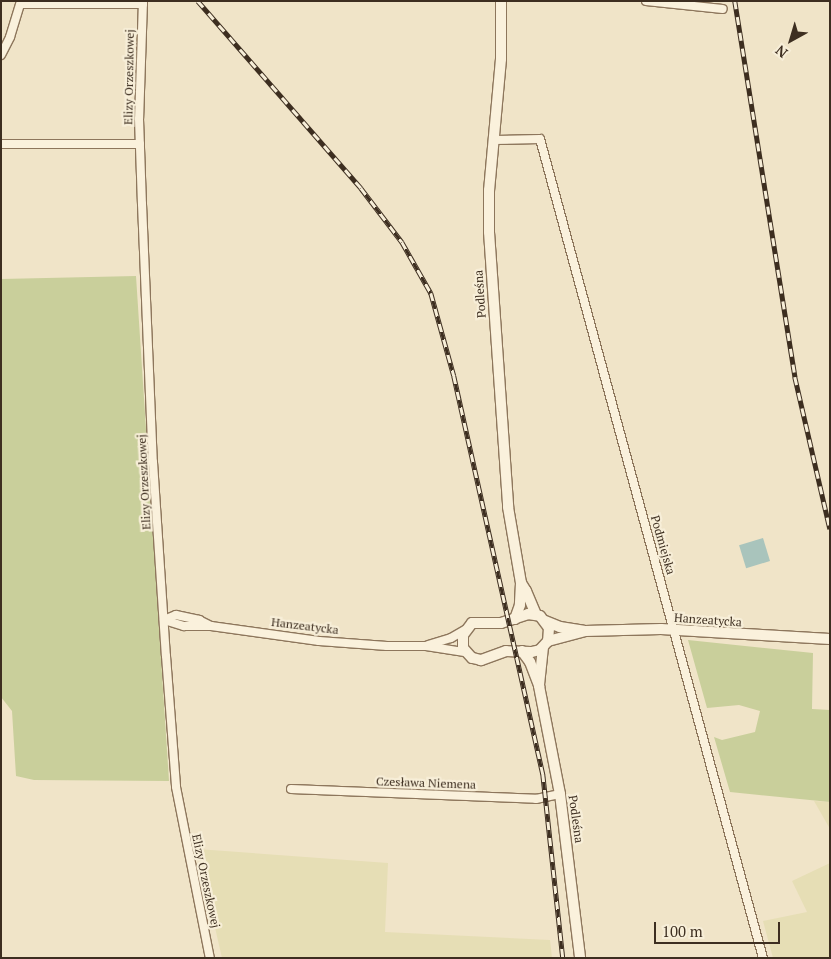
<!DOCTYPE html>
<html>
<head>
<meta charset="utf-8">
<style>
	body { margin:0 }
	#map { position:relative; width:831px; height:959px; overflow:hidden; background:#f0e4c8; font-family:"PT Serif",serif }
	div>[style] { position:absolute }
	.farmland>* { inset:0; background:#e6deb5 }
	.green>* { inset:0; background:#c9cf9b }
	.water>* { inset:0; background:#a9c4bc; transform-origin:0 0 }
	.roads { filter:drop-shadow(1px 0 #8d765c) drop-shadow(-1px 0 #8d765c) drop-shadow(0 1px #8d765c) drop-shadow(0 -1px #8d765c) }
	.minor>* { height:8px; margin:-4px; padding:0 4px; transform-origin:4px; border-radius:4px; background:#faf1dc }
	.tertiary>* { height:10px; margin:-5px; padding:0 5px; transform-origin:5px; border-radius:5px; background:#faf1dc }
	.rail>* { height:4.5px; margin-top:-2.25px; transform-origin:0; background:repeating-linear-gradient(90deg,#f7eed8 0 8px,#3d2e20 0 16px); box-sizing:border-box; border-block:1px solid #3d2e20 }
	span { translate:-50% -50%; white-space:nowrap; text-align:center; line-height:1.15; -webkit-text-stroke:4.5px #f7eed8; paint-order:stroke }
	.street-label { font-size:12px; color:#3d2e20 }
	.frame { position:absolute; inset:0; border:2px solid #3d2e20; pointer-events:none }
	.north { position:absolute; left:766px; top:15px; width:50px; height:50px; -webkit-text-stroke:4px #f7eed8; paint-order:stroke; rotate:219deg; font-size:14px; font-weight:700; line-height:20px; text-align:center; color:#3d2e20 }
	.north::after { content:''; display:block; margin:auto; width:18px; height:22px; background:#3d2e20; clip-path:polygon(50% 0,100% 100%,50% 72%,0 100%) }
	.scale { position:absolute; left:654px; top:922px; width:126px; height:22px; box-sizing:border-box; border:2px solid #3d2e20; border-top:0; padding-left:6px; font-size:15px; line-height:18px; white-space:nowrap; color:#3d2e20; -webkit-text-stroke:4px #f7eed8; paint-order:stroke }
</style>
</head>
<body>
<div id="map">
	<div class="farmland">
		<i style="clip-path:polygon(814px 801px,830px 802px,830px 829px)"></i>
		<i style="clip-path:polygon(197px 849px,388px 863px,385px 932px,550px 940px,552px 958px,222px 958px)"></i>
		<i style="clip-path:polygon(830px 863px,830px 958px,773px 958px,763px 921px,807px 912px,792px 881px)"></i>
	</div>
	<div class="green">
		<i style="clip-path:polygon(136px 276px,169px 781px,34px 780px,16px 776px,12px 711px,1px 697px,1px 279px)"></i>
		<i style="clip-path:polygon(688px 640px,813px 653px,812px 709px,830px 710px,830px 802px,730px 792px,714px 737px,722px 740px,755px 732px,760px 711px,739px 705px,707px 708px)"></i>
	</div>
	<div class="water">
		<i style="left:763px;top:538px;width:24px;height:25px;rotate:73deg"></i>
	</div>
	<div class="roads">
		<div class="minor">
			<i style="left:143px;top:1px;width:118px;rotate:91.9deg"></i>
			<i style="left:139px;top:119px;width:85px;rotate:88deg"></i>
			<i style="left:142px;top:204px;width:258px;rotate:87.6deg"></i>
			<i style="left:153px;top:462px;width:194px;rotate:86.2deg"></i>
			<i style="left:166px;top:656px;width:131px;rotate:85.6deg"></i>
			<i style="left:176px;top:787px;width:174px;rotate:78.8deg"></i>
			<i style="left:646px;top:1px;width:77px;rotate:5.9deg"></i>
			<i style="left:21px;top:4px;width:122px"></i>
			<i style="left:1px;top:55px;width:20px;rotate:-63deg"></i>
			<i style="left:10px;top:37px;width:38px;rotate:-73deg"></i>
			<i style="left:494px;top:140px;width:46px;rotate:-1.2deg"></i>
			<i style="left:540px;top:139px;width:849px;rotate:74.77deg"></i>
			<i style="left:1px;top:144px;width:139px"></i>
			<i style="left:164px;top:620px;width:21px;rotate:17deg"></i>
			<i style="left:184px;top:626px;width:27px"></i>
			<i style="left:211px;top:626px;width:109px;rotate:7.9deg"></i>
			<i style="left:319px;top:641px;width:68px;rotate:4.2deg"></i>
			<i style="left:387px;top:646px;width:39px"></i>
			<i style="left:426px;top:646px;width:39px;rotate:9deg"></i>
			<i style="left:164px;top:620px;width:13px;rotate:-23deg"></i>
			<i style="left:176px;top:615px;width:24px;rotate:12deg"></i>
			<i style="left:199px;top:620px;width:13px;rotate:27deg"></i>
			<i style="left:428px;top:645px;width:24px;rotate:-17deg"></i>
			<i style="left:451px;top:638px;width:16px;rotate:-30deg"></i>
			<i style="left:291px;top:789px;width:245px;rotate:2.3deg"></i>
			<i style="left:536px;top:799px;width:25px;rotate:-12deg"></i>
		</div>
		<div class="tertiary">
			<i style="left:501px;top:1px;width:58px;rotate:90deg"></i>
			<i style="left:501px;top:59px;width:132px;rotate:95.2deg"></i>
			<i style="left:489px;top:190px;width:42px;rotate:90deg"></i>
			<i style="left:489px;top:232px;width:276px;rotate:86deg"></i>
			<i style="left:508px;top:507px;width:77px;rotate:80.3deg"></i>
			<i style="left:521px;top:583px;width:22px;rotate:93deg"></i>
			<i style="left:520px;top:605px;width:15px;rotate:110deg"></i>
			<i style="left:521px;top:583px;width:9px;rotate:58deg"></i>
			<i style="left:526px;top:591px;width:26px;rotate:67deg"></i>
			<i style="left:528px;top:614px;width:12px;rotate:9deg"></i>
			<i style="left:540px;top:616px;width:15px;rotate:53deg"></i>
			<i style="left:549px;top:628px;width:13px;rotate:94deg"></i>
			<i style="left:548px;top:641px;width:12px;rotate:132deg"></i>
			<i style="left:540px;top:650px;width:9px;rotate:167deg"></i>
			<i style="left:531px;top:652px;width:25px;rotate:-178deg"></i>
			<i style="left:506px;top:651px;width:27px;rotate:160deg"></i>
			<i style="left:481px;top:660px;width:9px;rotate:-167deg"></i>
			<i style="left:472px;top:658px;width:13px;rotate:-132deg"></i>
			<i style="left:463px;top:648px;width:13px;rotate:-90deg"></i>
			<i style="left:463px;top:635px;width:15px;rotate:-53deg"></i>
			<i style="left:472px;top:623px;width:29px"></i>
			<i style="left:501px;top:623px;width:28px;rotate:-18deg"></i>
			<i style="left:545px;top:621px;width:16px;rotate:22deg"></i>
			<i style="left:560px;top:627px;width:24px;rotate:9deg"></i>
			<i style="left:548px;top:641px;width:38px;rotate:-15deg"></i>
			<i style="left:585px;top:631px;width:76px;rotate:-1.5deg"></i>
			<i style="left:661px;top:629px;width:169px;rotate:3.4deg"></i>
			<i style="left:522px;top:651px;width:14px;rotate:54deg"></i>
			<i style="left:530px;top:662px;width:26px;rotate:69deg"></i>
			<i style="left:539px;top:686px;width:110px;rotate:79deg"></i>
			<i style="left:560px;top:794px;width:165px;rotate:83deg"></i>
			<i style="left:539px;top:685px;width:38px;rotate:-84deg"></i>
		</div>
	</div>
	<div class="rail">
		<i style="left:198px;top:1px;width:248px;rotate:48.9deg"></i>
		<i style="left:361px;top:188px;width:68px;rotate:52.8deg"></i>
		<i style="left:402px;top:242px;width:59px;rotate:60.4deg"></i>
		<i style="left:431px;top:293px;width:86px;rotate:74.5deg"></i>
		<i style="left:454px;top:376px;width:408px;rotate:77.4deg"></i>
		<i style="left:543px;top:774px;width:185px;rotate:83.8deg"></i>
		<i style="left:735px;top:1px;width:381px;rotate:80.9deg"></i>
		<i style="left:795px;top:377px;width:156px;rotate:77deg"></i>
	</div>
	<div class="street-label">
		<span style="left:129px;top:77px;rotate:-89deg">Elizy Orzeszkowej</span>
		<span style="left:480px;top:294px;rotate:-94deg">Podleśna</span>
		<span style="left:144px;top:482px;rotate:-93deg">Elizy Orzeszkowej</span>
		<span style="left:663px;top:545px;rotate:74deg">Podmiejska</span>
		<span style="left:708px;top:620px;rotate:4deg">Hanzeatycka</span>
		<span style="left:305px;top:626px;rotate:7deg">Hanzeatycka</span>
		<span style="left:426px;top:783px;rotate:2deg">Czesława Niemena</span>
		<span style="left:576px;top:819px;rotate:82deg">Podleśna</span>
		<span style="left:206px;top:881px;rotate:78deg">Elizy Orzeszkowej</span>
	</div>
	<div class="frame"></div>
	<div class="north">N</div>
	<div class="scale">100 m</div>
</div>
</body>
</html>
